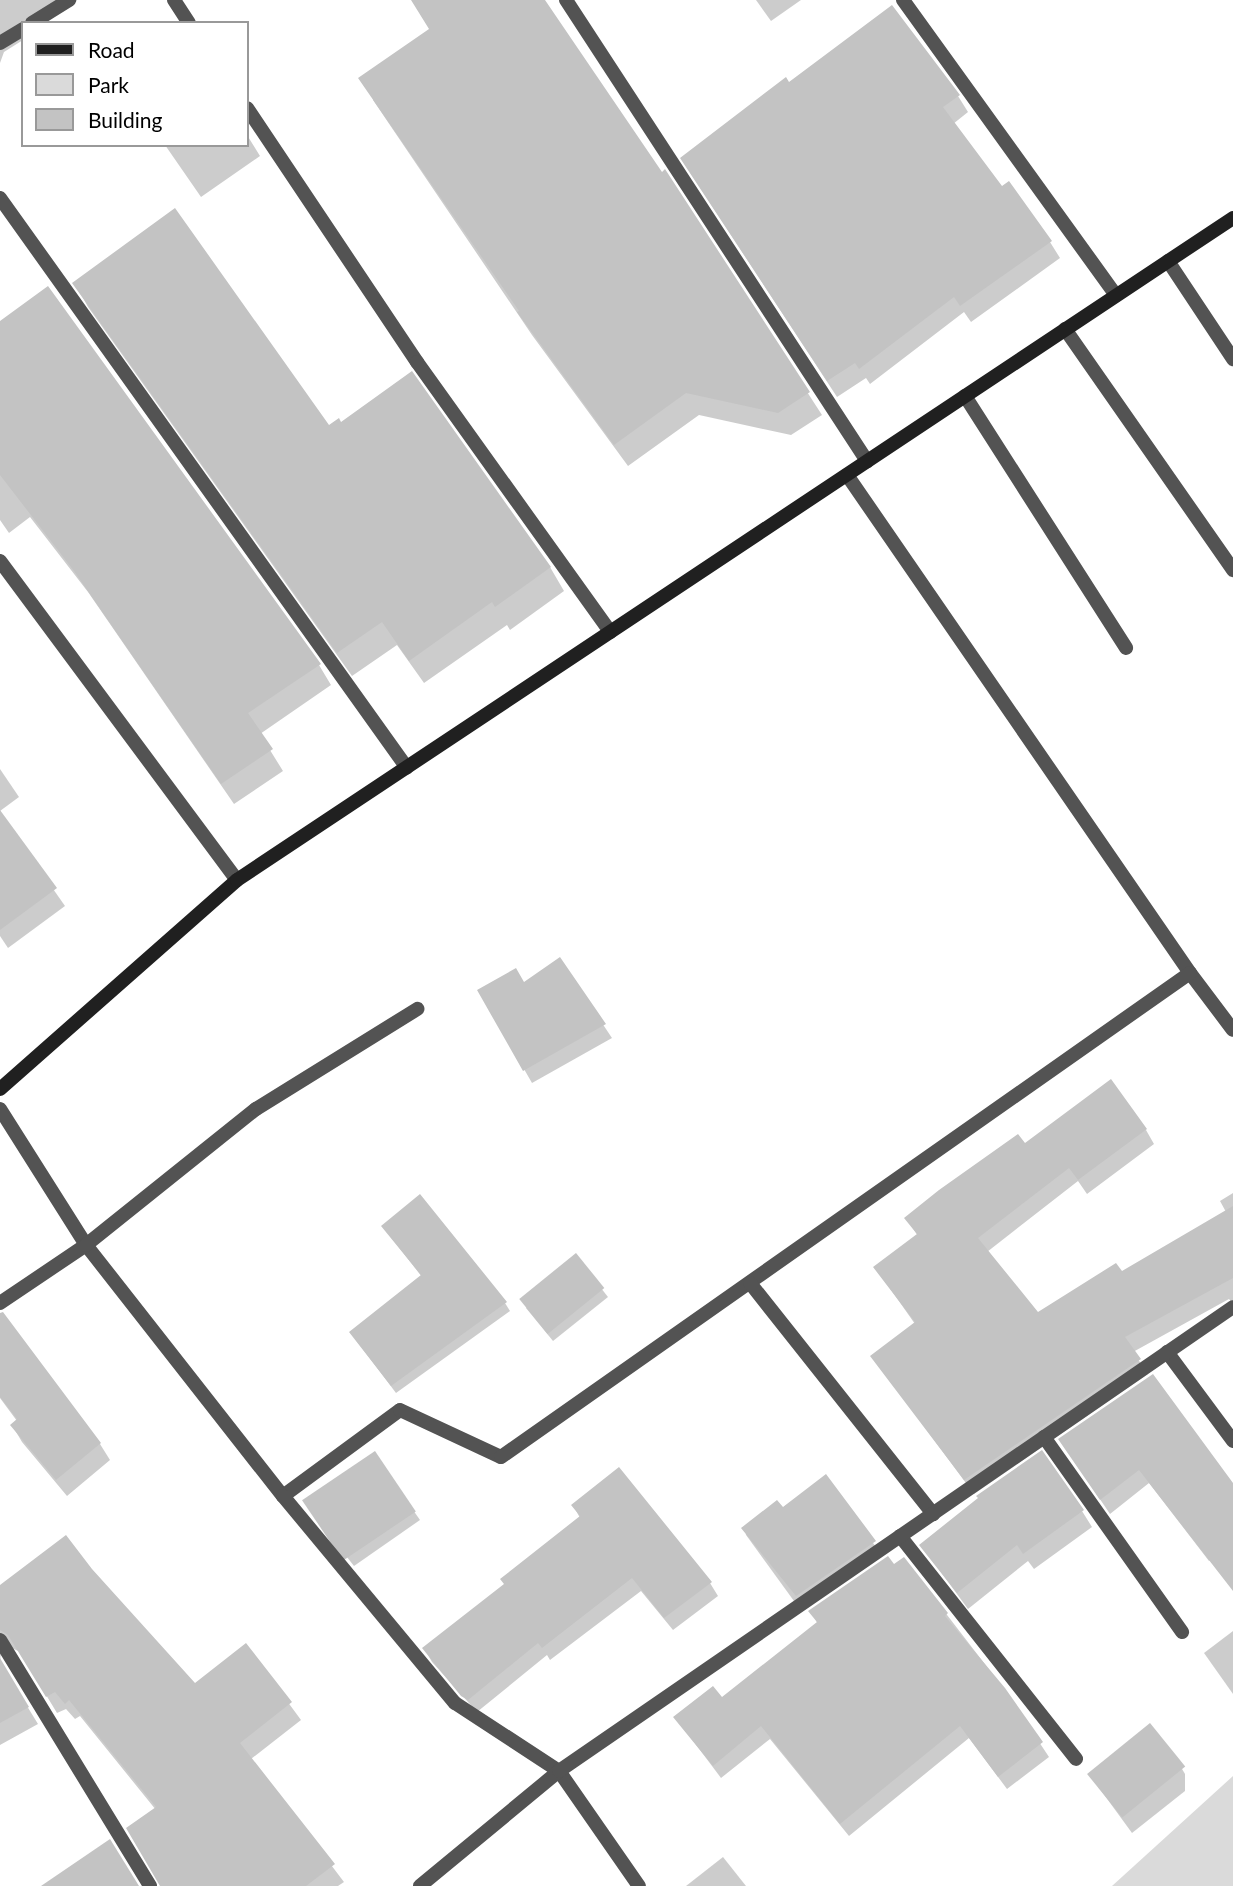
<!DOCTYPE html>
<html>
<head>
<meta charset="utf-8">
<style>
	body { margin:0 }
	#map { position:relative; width:1233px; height:1886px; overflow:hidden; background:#fff; font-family:Lato,sans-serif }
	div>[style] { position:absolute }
	.green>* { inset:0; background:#dadada }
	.shadow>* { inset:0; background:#0003; transform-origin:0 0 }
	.building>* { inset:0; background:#c3c3c3; transform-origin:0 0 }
	.street>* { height:14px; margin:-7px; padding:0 7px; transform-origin:7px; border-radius:7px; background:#535353 }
	.secondary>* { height:14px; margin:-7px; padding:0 7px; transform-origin:7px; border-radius:7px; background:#202020 }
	span { translate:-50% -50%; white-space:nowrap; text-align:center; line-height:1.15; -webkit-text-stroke:5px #fff; paint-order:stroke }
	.legend { position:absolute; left:21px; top:21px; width:228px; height:126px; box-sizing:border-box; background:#fff; border:2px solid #999; margin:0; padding:9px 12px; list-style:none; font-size:21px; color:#000 }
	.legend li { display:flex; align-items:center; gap:14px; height:35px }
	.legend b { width:35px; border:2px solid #999 }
</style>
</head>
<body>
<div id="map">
	<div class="green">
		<i style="clip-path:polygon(1233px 1776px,1233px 1886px,1112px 1886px)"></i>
	</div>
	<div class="shadow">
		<i style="clip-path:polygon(0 0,67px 0,35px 23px,23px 23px,23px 40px,4px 52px,0 63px)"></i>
		<i style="clip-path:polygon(412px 0,543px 0,661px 175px,665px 172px,822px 415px,791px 435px,699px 415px,628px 466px,532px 335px,373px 100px,431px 30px)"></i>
		<i style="clip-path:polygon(756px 0,801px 0,771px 21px)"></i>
		<i style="clip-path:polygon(789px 84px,958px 96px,968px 112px,953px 124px,1002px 188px,1050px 242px,1060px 258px,971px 322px,964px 312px,870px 384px,866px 378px,837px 397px,692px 175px)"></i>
		<i style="clip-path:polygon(247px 135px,260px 156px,201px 197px,165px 145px,247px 145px)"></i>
		<i style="clip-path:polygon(75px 283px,329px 427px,550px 567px,564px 591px,510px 630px,507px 625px,424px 683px,397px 645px,352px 676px,88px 307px)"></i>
		<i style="clip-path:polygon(0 323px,319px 665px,331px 685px,260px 734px,283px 771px,234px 804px,88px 592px,30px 517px,9px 533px,0 520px)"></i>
		<i style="clip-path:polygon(0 769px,19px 797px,0 811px)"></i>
		<i style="clip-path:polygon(0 813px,65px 906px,8px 948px,0 936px)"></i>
		<i style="clip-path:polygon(560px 960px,612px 1038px,532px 1083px,479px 991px,524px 984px)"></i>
		<i style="clip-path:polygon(1146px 1130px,1154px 1144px,1087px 1194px,1078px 1181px,987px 1252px,1037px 1314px,1121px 1273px,1226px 1212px,1220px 1201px,1233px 1193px,1233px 1304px,1229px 1299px,1133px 1352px,1148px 1374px,974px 1494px,872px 1356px,915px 1324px,875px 1267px,918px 1236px,906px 1218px,1025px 1145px)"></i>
		<i style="clip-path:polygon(383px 1227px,505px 1303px,510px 1311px,396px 1393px,356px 1340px,422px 1277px)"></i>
		<i style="clip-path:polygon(576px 1256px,608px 1297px,553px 1341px,526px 1308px)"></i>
		<i style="clip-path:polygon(0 1319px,100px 1444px,110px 1460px,67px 1496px,22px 1442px,12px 1425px,17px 1421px,0 1398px)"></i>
		<i style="clip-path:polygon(1060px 1440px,1233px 1486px,1233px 1543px,1209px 1561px,1149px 1483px,1110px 1514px)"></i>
		<i style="clip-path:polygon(374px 1454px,420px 1520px,354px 1566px,310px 1510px)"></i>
		<i style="left:825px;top:1477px;width:91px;height:98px;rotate:54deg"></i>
		<i style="clip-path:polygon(573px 1505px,710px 1583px,718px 1596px,673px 1630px,641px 1591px,550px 1660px,547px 1655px,477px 1712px,432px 1662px,424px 1648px,506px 1585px,580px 1518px)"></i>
		<i style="clip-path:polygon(1082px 1511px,1092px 1527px,1034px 1569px,1028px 1561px,968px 1609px,921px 1545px)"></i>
		<i style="clip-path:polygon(904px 1559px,1004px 1689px,1049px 1757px,1007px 1789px,969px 1738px,849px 1836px,770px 1739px,721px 1778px,676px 1718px,721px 1700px,818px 1624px,811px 1612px)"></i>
		<i style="clip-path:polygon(90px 1570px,195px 1685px,246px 1645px,301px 1720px,251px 1759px,344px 1882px,338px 1886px,171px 1886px,156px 1810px,80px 1716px,75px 1719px,66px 1709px,57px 1713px,20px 1652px,10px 1647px,1px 1652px,0 1662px,38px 1724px,0 1745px,0 1588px)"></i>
		<i style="clip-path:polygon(1233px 1631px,1233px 1694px,1204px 1653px)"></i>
		<i style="clip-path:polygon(1175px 1757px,1185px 1774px,1185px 1791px,1132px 1833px,1089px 1774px)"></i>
		<i style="clip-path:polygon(723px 1857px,746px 1886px,686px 1886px)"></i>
	</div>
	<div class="building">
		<i style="clip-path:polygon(411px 0,545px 0,662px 172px,665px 169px,810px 392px,778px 413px,686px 393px,614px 445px,517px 312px,519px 311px,358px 78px,429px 29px)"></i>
		<i style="clip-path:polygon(892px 5px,960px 95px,943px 107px,1002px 186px,1009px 181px,1052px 241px,960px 306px,954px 297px,859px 369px,855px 363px,827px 381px,680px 158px,786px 77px,789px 82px)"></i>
		<i style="clip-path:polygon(175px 208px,329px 425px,339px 418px,341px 422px,412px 371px,551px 567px,495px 607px,492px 602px,409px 661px,382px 622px,337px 653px,72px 283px)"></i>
		<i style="clip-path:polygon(48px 286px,321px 664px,248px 713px,273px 749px,221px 784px,74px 571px,0 475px,0 321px)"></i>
		<i style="clip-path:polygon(0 810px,57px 888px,0 930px)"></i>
		<i style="clip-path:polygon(560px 957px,606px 1024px,523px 1071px,477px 990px,516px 968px,524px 982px)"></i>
		<i style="clip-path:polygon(1111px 1079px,1147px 1129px,1078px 1180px,1069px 1168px,978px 1238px,1038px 1312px,1116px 1263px,1122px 1271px,1233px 1206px,1233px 1278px,1125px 1337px,1141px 1359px,964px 1480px,870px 1356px,915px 1322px,873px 1267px,917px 1234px,904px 1218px,939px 1190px,1018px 1134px,1025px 1143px)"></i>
		<i style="clip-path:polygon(420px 1194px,507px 1302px,391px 1386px,349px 1332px,421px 1275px,381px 1226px)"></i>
		<i style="left:576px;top:1253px;width:45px;height:73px;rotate:51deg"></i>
		<i style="clip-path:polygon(3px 1312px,101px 1443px,56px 1480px,10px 1425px,17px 1419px,0 1397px,0 1313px)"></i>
		<i style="clip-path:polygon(1153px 1374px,1233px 1483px,1233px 1591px,1139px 1470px,1100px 1500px,1058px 1439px)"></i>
		<i style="clip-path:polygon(1042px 1450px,1084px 1510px,1023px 1554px,1017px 1545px,957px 1593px,919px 1545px,978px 1498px,976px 1496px)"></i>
		<i style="left:375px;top:1451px;width:73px;height:88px;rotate:56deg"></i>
		<i style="clip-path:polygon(619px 1467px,712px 1582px,664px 1618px,632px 1578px,542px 1648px,538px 1643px,468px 1700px,461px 1696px,422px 1648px,504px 1584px,500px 1579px,580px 1516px,571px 1505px)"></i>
		<i style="clip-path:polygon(826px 1474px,876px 1541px,796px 1596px,741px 1528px,777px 1500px,783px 1507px)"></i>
		<i style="clip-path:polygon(66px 1535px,92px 1569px,195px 1683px,246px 1643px,292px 1702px,240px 1743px,335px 1864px,306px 1886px,160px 1886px,126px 1828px,156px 1807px,69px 1700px,65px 1704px,55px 1692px,46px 1697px,8px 1635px,0 1630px,0 1585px)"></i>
		<i style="clip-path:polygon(888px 1556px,894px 1564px,904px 1557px,948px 1613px,945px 1616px,1005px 1688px,1043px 1742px,998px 1777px,960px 1726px,840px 1824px,761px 1726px,713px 1766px,673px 1717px,713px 1686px,722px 1697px,817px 1622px,808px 1611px)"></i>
		<i style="clip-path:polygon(0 1658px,29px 1707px,0 1723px)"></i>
		<i style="left:1150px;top:1723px;width:56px;height:81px;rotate:51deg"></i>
		<i style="clip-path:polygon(110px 1839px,139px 1886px,41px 1886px)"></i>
	</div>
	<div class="street">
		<i style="left:174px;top:0;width:27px;rotate:57deg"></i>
		<i style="left:566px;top:0;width:551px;rotate:56.86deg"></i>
		<i style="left:903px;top:0;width:364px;rotate:54.2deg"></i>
		<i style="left:32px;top:23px;width:44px;rotate:-31.9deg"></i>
		<i style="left:0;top:43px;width:27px;rotate:-31deg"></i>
		<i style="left:247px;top:108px;width:306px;rotate:56.2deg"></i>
		<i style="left:417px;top:362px;width:332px;rotate:54.4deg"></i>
		<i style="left:0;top:198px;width:700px;rotate:54.47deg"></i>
		<i style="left:1168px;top:261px;width:118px;rotate:56.4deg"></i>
		<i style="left:1065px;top:329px;width:294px;rotate:55.1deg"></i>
		<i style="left:965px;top:396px;width:299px;rotate:57.4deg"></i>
		<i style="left:847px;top:475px;width:605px;rotate:55.44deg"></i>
		<i style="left:1190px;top:973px;width:71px;rotate:53deg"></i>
		<i style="left:0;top:561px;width:397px;rotate:53.4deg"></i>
		<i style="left:0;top:1109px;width:161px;rotate:57.7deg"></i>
		<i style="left:86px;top:1245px;width:319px;rotate:51.9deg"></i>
		<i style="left:283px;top:1496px;width:145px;rotate:-36.3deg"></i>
		<i style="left:400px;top:1410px;width:111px;rotate:25deg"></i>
		<i style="left:501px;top:1457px;width:842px;rotate:-35.09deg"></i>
		<i style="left:750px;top:1283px;width:295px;rotate:51.6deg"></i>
		<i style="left:0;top:1303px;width:104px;rotate:-34deg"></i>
		<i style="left:86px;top:1245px;width:218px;rotate:-38.7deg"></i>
		<i style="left:256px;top:1109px;width:190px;rotate:-31.8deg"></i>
		<i style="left:1167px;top:1352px;width:111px;rotate:53.4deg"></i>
		<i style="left:1044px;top:1437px;width:239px;rotate:54.7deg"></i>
		<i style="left:283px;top:1496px;width:269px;rotate:50.3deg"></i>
		<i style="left:455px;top:1703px;width:124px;rotate:33.2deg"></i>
		<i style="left:559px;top:1771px;width:140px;rotate:55.2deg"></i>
		<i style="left:900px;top:1536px;width:284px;rotate:51.7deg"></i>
		<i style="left:0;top:1640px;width:288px;rotate:58.6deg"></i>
		<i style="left:420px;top:1886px;width:180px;rotate:-39.6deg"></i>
		<i style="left:559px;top:1771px;width:818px;rotate:-34.54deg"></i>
	</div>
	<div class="secondary">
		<i style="left:0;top:1089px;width:316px;rotate:-41.4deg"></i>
		<i style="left:237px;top:880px;width:1196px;rotate:-33.61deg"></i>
	</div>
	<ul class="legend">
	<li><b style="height:9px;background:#202020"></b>Road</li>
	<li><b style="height:19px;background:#dadada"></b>Park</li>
	<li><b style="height:19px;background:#c3c3c3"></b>Building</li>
	</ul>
</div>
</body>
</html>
